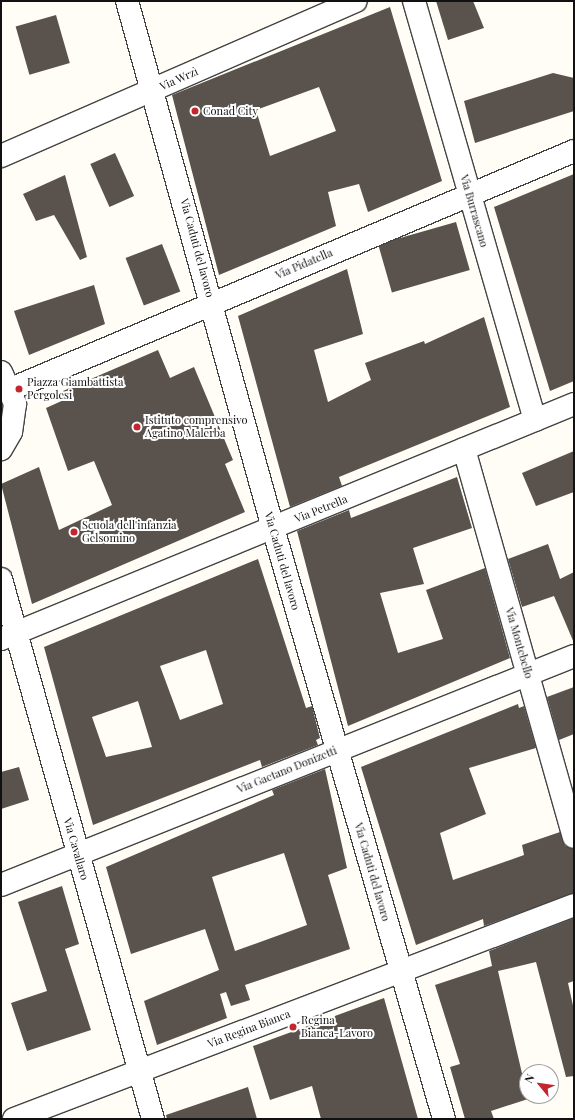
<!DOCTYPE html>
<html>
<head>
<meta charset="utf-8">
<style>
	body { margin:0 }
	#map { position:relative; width:575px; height:1120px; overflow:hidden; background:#fffdf5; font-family:"Playfair Display",serif }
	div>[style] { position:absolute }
	.building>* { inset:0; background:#5a524d; transform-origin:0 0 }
	.roads { filter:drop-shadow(1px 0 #444) drop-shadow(-1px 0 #444) drop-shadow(0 1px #444) drop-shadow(0 -1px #444) }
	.minor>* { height:22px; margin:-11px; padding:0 11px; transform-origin:11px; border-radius:11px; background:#fff }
	.dots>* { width:11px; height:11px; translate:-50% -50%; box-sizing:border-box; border:2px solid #fff; border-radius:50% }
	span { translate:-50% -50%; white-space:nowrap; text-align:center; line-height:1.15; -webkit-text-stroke:4px #fff; paint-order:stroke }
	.street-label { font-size:11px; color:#111 }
	.poi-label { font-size:11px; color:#111 }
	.left { translate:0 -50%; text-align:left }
	.frame { position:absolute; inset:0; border:2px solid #111; pointer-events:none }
	.north { position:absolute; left:519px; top:1064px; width:40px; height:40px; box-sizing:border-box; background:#fff; border:1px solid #a0a0a0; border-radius:50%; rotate:299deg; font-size:11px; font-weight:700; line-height:16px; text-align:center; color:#111 }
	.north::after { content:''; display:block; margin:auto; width:14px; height:18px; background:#c4262e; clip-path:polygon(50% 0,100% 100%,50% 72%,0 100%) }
</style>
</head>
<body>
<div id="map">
	<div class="building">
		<i style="clip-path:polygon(436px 1px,473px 1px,484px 28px,448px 40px)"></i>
		<i style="clip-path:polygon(evenodd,390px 7px,442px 181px,368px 212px,359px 184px,328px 192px,336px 226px,219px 275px,172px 95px,390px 7px,319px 87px,336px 131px,270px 156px,256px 110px,319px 87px)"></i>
		<i style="left:56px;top:15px;width:50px;height:42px;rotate:74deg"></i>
		<i style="clip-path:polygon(553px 73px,574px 78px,574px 111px,475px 143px,464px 101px)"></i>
		<i style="left:115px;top:153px;width:47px;height:27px;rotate:66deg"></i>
		<i style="clip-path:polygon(574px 174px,574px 381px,550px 391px,494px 207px)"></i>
		<i style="clip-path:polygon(65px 175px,87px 257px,80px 260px,54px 215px,36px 221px,23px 194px)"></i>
		<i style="left:456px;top:222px;width:50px;height:81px;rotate:74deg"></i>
		<i style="left:162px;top:244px;width:51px;height:39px;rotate:69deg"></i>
		<i style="clip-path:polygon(347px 269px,363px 334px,314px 350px,328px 402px,371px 380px,365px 363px,424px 341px,425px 344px,484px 317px,510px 407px,339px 477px,342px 486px,290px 507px,238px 316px)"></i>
		<i style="clip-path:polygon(94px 285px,105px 324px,29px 355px,14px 311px)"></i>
		<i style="clip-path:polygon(158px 350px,170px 378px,194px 367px,233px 460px,225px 464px,245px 512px,32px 604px,1px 484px,39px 467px,59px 530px,112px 505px,94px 461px,68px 471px,46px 408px,66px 399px,63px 391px)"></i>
		<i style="clip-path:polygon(574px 451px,574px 492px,536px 506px,522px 473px)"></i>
		<i style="clip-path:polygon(457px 477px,472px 528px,413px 548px,424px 584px,380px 593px,398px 653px,443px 639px,426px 590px,485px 568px,510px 658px,348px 726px,297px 531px,349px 510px,351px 518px)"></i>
		<i style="clip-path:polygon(548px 544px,560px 579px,574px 572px,574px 643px,554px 596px,522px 607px,508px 559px)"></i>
		<i style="clip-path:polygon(evenodd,258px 559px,306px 708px,312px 706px,320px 738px,316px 740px,318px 745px,262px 767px,260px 760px,93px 825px,44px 647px,258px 559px,206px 650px,223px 704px,180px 720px,160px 666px,206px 650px,258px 559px,138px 701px,152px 747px,106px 757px,92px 717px,138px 701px)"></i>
		<i style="clip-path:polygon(574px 687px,574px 734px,559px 740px,547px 697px)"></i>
		<i style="clip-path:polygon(518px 704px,519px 708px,524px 706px,536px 748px,469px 768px,486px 814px,440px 833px,453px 880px,524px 855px,522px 845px,560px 832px,565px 846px,574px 849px,574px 893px,484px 926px,483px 919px,416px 945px,361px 767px)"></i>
		<i style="clip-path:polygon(19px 767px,29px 800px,1px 809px,1px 772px)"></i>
		<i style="clip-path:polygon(evenodd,325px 769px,347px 868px,328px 875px,350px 949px,245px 985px,250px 1000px,231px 1006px,226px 992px,220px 994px,227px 1018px,157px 1045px,144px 1001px,219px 970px,205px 929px,131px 954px,106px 867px,274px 795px,272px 790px,325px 769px,284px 853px,307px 925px,235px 951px,212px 877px,284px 853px)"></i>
		<i style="clip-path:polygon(62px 886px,79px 944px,65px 949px,91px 1030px,27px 1051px,11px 1003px,47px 991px,18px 902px)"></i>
		<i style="clip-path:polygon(574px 918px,574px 981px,568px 983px,574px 1010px,574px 1076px,566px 1077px,536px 962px,498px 971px,528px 1099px,491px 1111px,494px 1119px,465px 1119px,450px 1067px,460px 1064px,435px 985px,492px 966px,489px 951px)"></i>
		<i style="clip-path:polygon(384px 998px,418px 1119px,321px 1119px,312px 1086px,270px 1100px,253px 1046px)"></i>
		<i style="clip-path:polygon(248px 1087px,257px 1119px,167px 1119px,166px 1115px)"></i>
	</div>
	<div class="roads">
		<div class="minor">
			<i style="left:127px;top:1px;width:547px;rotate:74.52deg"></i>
			<i style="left:273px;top:528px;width:615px;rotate:73.86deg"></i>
			<i style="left:414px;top:1px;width:436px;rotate:73.9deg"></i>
			<i style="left:1px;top:156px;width:387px;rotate:-23.6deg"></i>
			<i style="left:1px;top:372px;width:35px;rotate:66deg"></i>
			<i style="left:15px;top:404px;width:28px;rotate:98deg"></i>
			<i style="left:11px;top:432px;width:20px;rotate:120deg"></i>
			<i style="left:11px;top:389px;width:611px;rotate:-22.92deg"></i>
			<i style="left:464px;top:449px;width:403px;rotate:74.2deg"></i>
			<i style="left:1px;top:579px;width:561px;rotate:74.28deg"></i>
			<i style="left:1px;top:639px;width:619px;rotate:-22.3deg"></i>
			<i style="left:1px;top:885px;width:617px;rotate:-21.78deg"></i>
			<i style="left:14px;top:1119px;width:599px;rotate:-20.91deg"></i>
		</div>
	</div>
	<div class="dots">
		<i style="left:195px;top:111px;background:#c4262e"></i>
		<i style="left:19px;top:389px;background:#c4262e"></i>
		<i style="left:137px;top:427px;background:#c4262e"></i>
		<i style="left:74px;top:532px;background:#c4262e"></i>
		<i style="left:293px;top:1027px;background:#c4262e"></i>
	</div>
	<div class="street-label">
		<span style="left:179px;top:79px;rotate:-24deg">Via Wrzì</span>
		<span style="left:474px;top:211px;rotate:74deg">Via Burrascano</span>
		<span style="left:197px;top:248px;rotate:75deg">Via Caduti del lavoro</span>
		<span style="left:304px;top:264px;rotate:-23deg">Via Pidatella</span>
		<span style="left:321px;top:509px;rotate:-22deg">Via Petrella</span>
		<span style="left:282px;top:561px;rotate:74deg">Via Caduti del lavoro</span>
		<span style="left:519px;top:643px;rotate:74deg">Via Montebello</span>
		<span style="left:287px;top:770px;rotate:-22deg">Via Gaetano Donizetti</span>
		<span style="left:76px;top:849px;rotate:74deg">Via Cavallaro</span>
		<span style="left:372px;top:872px;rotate:74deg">Via Caduti del lavoro</span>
		<span style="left:249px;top:1029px;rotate:-21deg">Via Regina Bianca</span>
	</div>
	<div class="poi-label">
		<span class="left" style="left:203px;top:111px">Conad City</span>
		<span class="left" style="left:27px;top:389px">Piazza Giambattista<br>Pergolesi</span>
		<span class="left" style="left:145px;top:427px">Istituto comprensivo<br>Agatino Malerba</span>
		<span class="left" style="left:82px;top:532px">Scuola dell'infanzia<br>Gelsomino</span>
		<span class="left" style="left:301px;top:1027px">Regina<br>Bianca-Lavoro</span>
	</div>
	<div class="frame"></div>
	<div class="north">N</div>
</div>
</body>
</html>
